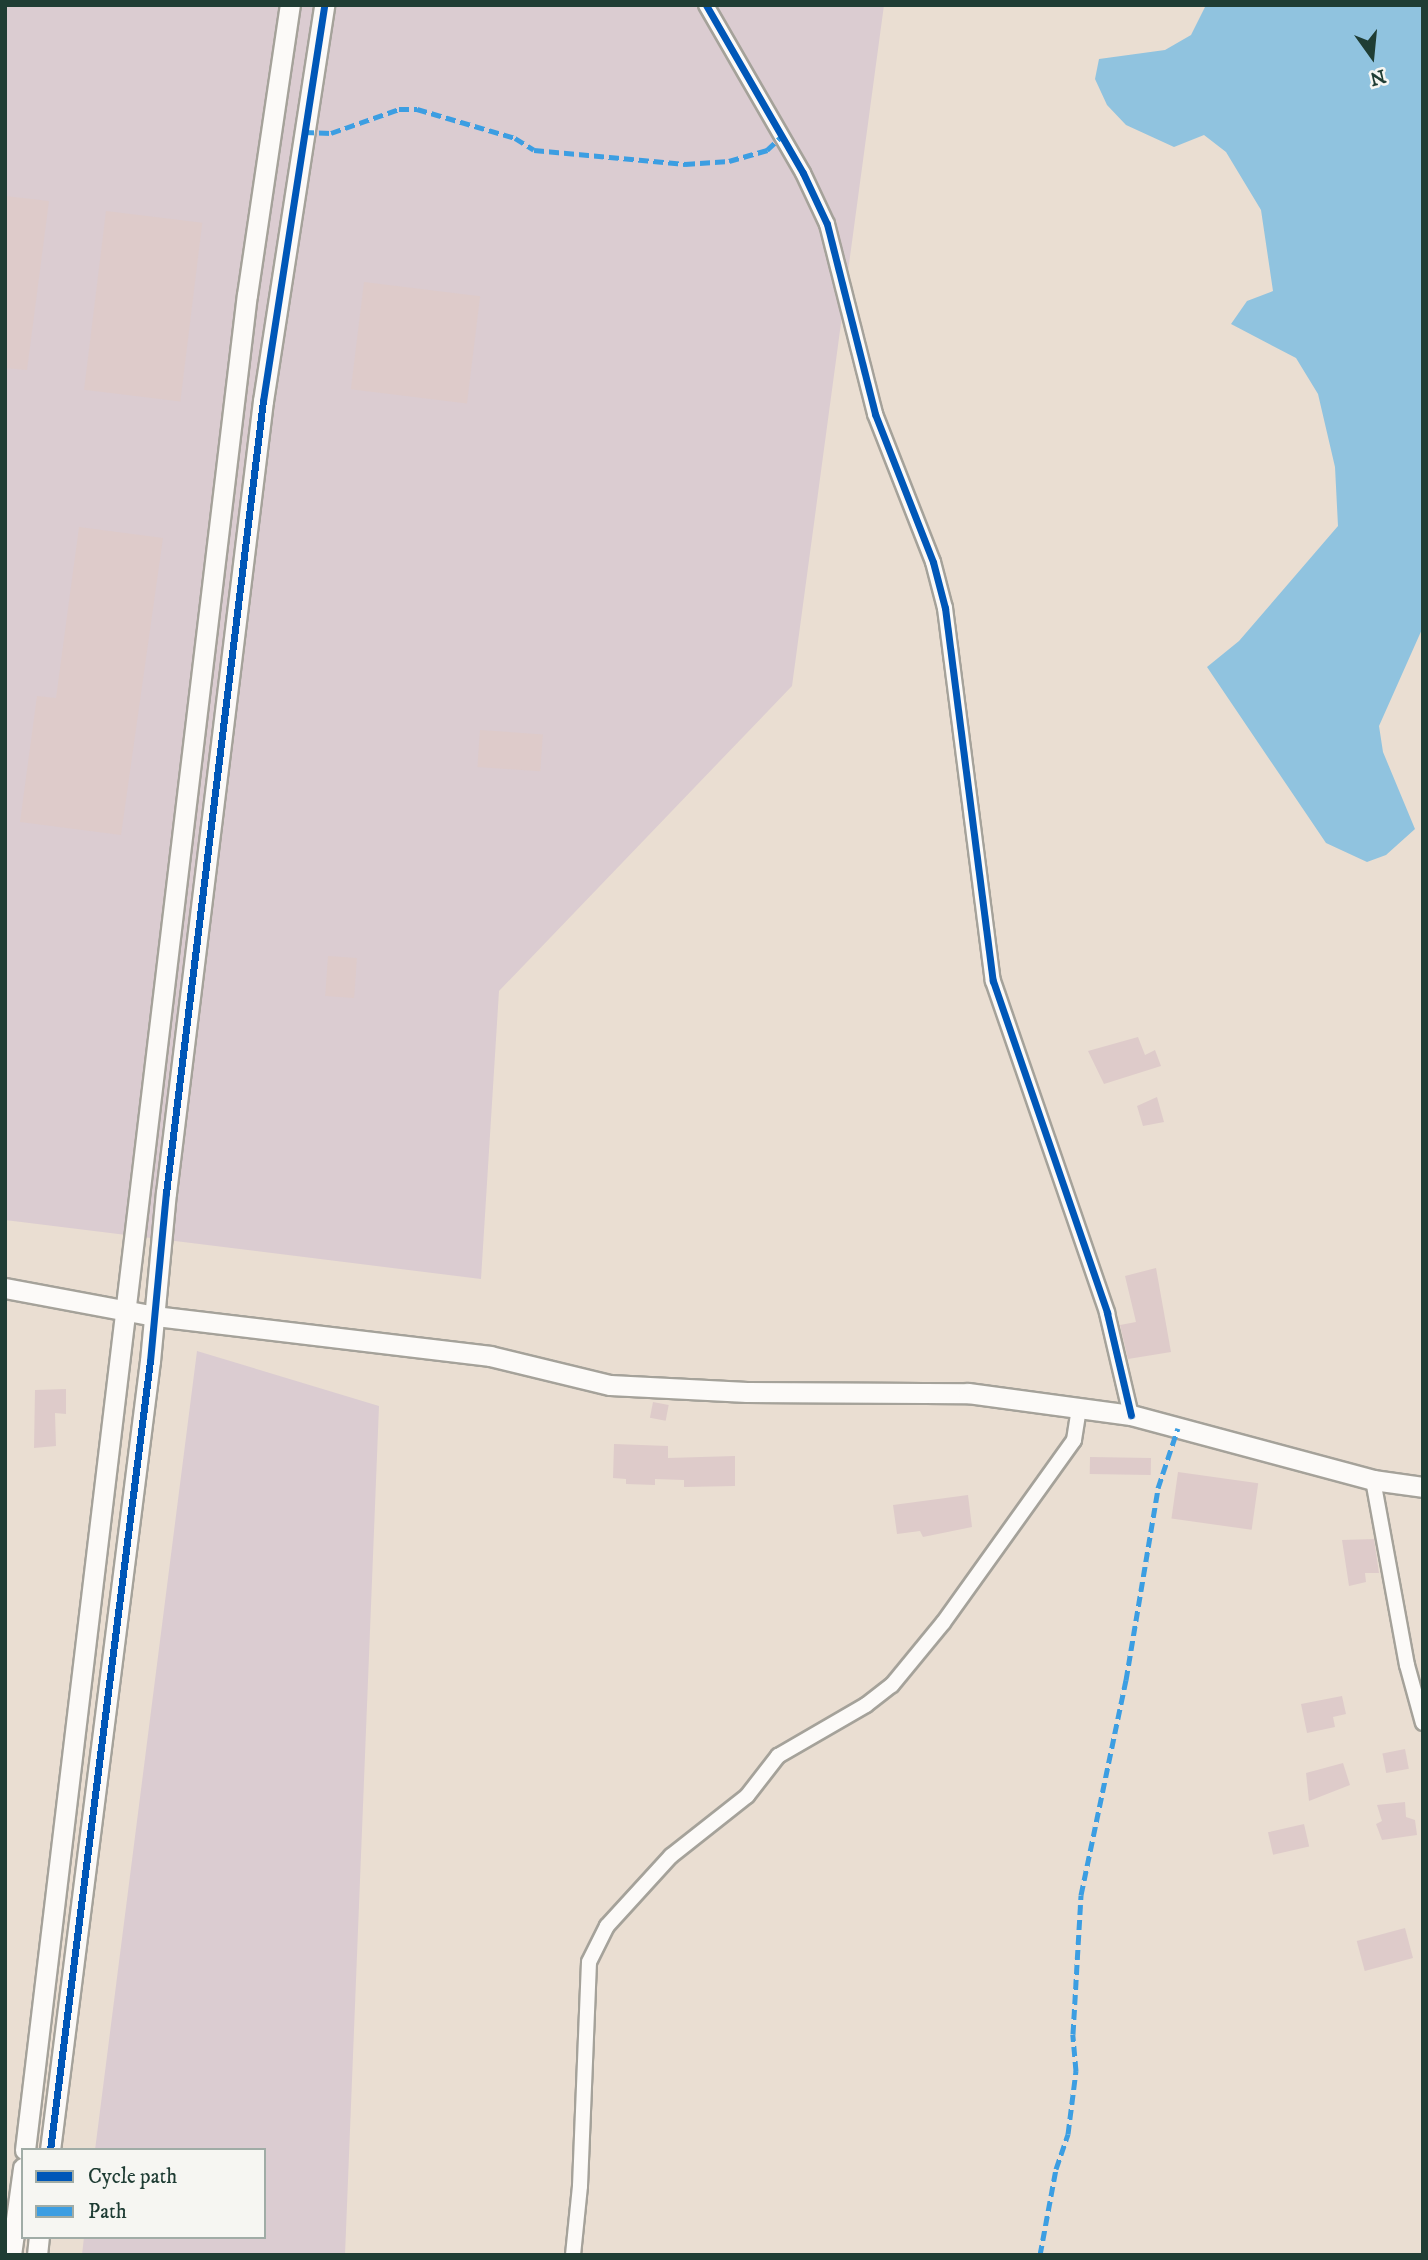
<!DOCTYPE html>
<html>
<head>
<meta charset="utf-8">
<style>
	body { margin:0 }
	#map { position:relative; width:1428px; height:2260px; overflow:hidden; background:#eaded2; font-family:"IM FELL DW Pica",serif }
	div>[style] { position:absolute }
	.industrial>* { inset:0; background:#dbccd1 }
	.water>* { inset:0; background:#90c3df }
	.building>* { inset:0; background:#decbca; transform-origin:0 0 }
	.roads { filter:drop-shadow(2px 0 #a5a29a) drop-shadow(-2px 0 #a5a29a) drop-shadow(0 2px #a5a29a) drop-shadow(0 -2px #a5a29a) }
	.minor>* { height:14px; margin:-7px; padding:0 7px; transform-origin:7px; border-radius:7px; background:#fcfaf8 }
	.tertiary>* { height:19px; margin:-9.5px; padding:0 9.5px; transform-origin:9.5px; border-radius:9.5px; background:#fcfaf8 }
	.quiet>* { height:5px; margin-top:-2.5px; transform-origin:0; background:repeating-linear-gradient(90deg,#3c9ee2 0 10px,transparent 0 15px) }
	.cycleway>* { height:7px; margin:-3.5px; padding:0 3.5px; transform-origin:3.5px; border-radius:3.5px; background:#0057b8 }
	span { translate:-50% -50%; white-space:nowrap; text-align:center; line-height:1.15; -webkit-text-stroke:6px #f6f6f2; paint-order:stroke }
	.frame { position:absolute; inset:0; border:7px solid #1f3d34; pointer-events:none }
	.legend { position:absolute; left:21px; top:2148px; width:245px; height:91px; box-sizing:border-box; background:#f6f6f2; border:2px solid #a0aca6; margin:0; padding:9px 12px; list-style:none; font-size:21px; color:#1f3d34 }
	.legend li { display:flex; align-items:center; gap:14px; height:35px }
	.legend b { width:35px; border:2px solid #a0aca6 }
	.north { position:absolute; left:1337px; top:21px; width:70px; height:70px; -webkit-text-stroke:5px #f6f6f2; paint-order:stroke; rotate:165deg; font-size:19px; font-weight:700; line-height:28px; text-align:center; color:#1f3d34 }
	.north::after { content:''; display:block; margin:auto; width:24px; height:32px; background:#1f3d34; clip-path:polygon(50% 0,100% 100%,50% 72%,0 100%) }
</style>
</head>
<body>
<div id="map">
	<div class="industrial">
		<i style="clip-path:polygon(5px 5px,884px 5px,792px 686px,499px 991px,481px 1279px,5px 1220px)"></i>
		<i style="clip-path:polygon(197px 1351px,379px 1406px,345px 2255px,82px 2255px,84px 2237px,264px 2237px,264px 2150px,95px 2150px)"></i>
	</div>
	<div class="water">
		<i style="clip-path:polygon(1206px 5px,1423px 5px,1423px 627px,1379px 726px,1383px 752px,1415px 829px,1386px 855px,1367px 862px,1326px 843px,1207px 667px,1239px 641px,1338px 526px,1335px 467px,1318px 394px,1296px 358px,1231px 324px,1247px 301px,1273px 291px,1261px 210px,1226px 152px,1204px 135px,1174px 147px,1126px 125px,1107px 105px,1095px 79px,1099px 59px,1165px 50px,1191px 35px)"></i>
	</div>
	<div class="building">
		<i style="clip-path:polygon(5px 196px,49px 201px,27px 370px,5px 368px)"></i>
		<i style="left:106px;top:211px;width:97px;height:180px;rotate:7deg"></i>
		<i style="left:364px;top:282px;width:117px;height:108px;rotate:7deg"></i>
		<i style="clip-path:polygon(79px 527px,163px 538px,121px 835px,20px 822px,37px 696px,56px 698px)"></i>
		<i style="left:480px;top:730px;width:63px;height:37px;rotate:4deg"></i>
		<i style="left:328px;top:956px;width:29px;height:40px;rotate:4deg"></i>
		<i style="clip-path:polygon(1138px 1037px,1145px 1055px,1155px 1050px,1161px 1066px,1104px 1084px,1088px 1051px)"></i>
		<i style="clip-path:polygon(1157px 1097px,1164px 1122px,1143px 1126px,1137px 1106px)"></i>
		<i style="clip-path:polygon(1156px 1268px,1171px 1352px,1128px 1359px,1120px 1325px,1136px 1322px,1125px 1276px)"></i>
		<i style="clip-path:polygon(66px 1389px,66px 1414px,55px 1413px,56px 1446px,34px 1448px,35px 1390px)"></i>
		<i style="left:653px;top:1402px;width:16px;height:16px;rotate:11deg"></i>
		<i style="clip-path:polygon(614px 1444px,668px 1446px,668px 1458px,735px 1456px,735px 1486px,684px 1487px,684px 1480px,655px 1479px,655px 1485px,626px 1484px,626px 1479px,613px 1478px)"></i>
		<i style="left:1090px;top:1457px;width:61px;height:17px;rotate:1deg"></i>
		<i style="left:1178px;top:1472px;width:81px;height:47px;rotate:8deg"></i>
		<i style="clip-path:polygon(968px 1495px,972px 1527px,923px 1537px,920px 1531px,897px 1534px,893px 1505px)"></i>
		<i style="clip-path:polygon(1374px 1539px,1379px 1573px,1365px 1573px,1366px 1582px,1349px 1586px,1342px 1540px)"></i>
		<i style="clip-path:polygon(1342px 1696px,1346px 1714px,1333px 1717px,1335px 1727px,1307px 1733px,1301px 1704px)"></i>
		<i style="left:1405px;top:1749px;width:20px;height:23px;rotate:79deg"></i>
		<i style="clip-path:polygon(1343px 1763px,1350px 1785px,1309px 1801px,1306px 1773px)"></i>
		<i style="clip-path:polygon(1405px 1802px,1406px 1817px,1415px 1820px,1417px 1835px,1382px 1840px,1376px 1824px,1382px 1821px,1377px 1805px)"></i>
		<i style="left:1304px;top:1824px;width:23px;height:37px;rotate:77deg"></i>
		<i style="left:1405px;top:1928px;width:31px;height:50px;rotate:75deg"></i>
	</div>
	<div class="roads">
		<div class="minor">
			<i style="left:706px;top:5px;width:194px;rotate:60deg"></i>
			<i style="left:803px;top:173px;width:56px;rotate:64.8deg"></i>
			<i style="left:827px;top:224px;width:196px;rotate:75.8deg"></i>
			<i style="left:875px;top:414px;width:159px;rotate:68.6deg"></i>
			<i style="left:933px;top:562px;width:48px;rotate:75.4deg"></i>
			<i style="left:945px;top:608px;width:376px;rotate:82.7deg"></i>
			<i style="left:993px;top:981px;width:351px;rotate:71deg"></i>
			<i style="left:1107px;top:1313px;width:105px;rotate:76.8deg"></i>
			<i style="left:1373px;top:1480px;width:188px;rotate:79.6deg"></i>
			<i style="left:1407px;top:1665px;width:60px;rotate:74.6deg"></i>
			<i style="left:573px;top:2255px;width:69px;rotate:-84.2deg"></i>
			<i style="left:580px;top:2186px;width:224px;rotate:-87.7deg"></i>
			<i style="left:589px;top:1962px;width:40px;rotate:-63.4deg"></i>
			<i style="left:607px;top:1926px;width:95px;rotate:-47.6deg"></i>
			<i style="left:671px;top:1856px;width:97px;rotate:-38.3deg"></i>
			<i style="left:747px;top:1796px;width:51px;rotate:-52.2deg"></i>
			<i style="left:778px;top:1756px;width:102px;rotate:-30.1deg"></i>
			<i style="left:866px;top:1705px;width:33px;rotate:-38deg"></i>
			<i style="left:892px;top:1685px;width:80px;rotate:-50.6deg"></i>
			<i style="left:943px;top:1623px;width:225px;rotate:-54.4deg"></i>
			<i style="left:1074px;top:1440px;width:32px;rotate:-81deg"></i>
		</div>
		<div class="tertiary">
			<i style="left:5px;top:1288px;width:153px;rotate:10.6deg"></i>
			<i style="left:155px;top:1316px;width:337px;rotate:6.8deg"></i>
			<i style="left:490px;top:1356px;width:123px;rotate:13.6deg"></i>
			<i style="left:610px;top:1385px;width:137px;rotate:2.9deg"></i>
			<i style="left:747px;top:1392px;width:221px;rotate:0.3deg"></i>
			<i style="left:968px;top:1393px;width:164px;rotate:7.7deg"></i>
			<i style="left:1131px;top:1415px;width:251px;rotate:15deg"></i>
			<i style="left:1373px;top:1480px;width:50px;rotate:8deg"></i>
			<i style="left:25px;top:2150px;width:1868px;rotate:-83.18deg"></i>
			<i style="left:247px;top:295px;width:293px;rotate:-81.6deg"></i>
			<i style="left:50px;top:2150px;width:795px;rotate:-82.78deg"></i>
			<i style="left:150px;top:1361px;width:169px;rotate:-84.6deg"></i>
			<i style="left:166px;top:1193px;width:798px;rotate:-83.02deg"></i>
			<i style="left:263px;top:401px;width:401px;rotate:-81.2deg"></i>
			<i style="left:11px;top:2255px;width:88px;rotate:-82.1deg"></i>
			<i style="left:37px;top:2255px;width:18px;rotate:-84deg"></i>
		</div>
	</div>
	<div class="quiet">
		<i style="left:304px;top:132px;width:27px;rotate:2deg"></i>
		<i style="left:331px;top:133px;width:72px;rotate:-19.4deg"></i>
		<i style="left:399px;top:109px;width:18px"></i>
		<i style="left:417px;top:109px;width:102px;rotate:16.5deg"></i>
		<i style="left:515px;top:138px;width:22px;rotate:32deg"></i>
		<i style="left:534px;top:150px;width:152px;rotate:5.3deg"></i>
		<i style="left:685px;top:164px;width:44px;rotate:-3.9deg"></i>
		<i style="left:729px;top:161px;width:40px;rotate:-16deg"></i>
		<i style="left:767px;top:150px;width:21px;rotate:-43deg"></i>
		<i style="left:1040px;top:2255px;width:87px;rotate:-79.5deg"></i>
		<i style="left:1056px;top:2169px;width:37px;rotate:-71deg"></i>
		<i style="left:1068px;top:2134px;width:64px;rotate:-82.8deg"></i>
		<i style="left:1076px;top:2071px;width:37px;rotate:-95deg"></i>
		<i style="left:1073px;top:2034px;width:139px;rotate:-86.7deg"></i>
		<i style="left:1081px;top:1895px;width:220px;rotate:-78.2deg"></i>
		<i style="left:1126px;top:1680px;width:195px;rotate:-80.5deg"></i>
		<i style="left:1158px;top:1488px;width:63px;rotate:-71.6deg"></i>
	</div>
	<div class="cycleway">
		<i style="left:706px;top:5px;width:194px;rotate:60deg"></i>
		<i style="left:803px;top:173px;width:56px;rotate:64.8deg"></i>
		<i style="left:827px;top:224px;width:196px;rotate:75.8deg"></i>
		<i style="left:875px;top:414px;width:159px;rotate:68.6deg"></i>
		<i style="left:933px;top:562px;width:48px;rotate:75.4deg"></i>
		<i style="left:945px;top:608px;width:376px;rotate:82.7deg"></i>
		<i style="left:993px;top:981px;width:351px;rotate:71deg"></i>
		<i style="left:1107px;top:1313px;width:105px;rotate:76.8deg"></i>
		<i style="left:50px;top:2150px;width:795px;rotate:-82.78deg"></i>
		<i style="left:150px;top:1361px;width:169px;rotate:-84.6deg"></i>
		<i style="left:166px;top:1193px;width:798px;rotate:-83.02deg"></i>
		<i style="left:263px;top:401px;width:401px;rotate:-81.2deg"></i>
	</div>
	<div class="frame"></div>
	<ul class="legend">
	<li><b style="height:9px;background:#0057b8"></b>Cycle path</li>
	<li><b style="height:9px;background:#3c9ee2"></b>Path</li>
	</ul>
	<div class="north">N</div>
</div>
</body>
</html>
